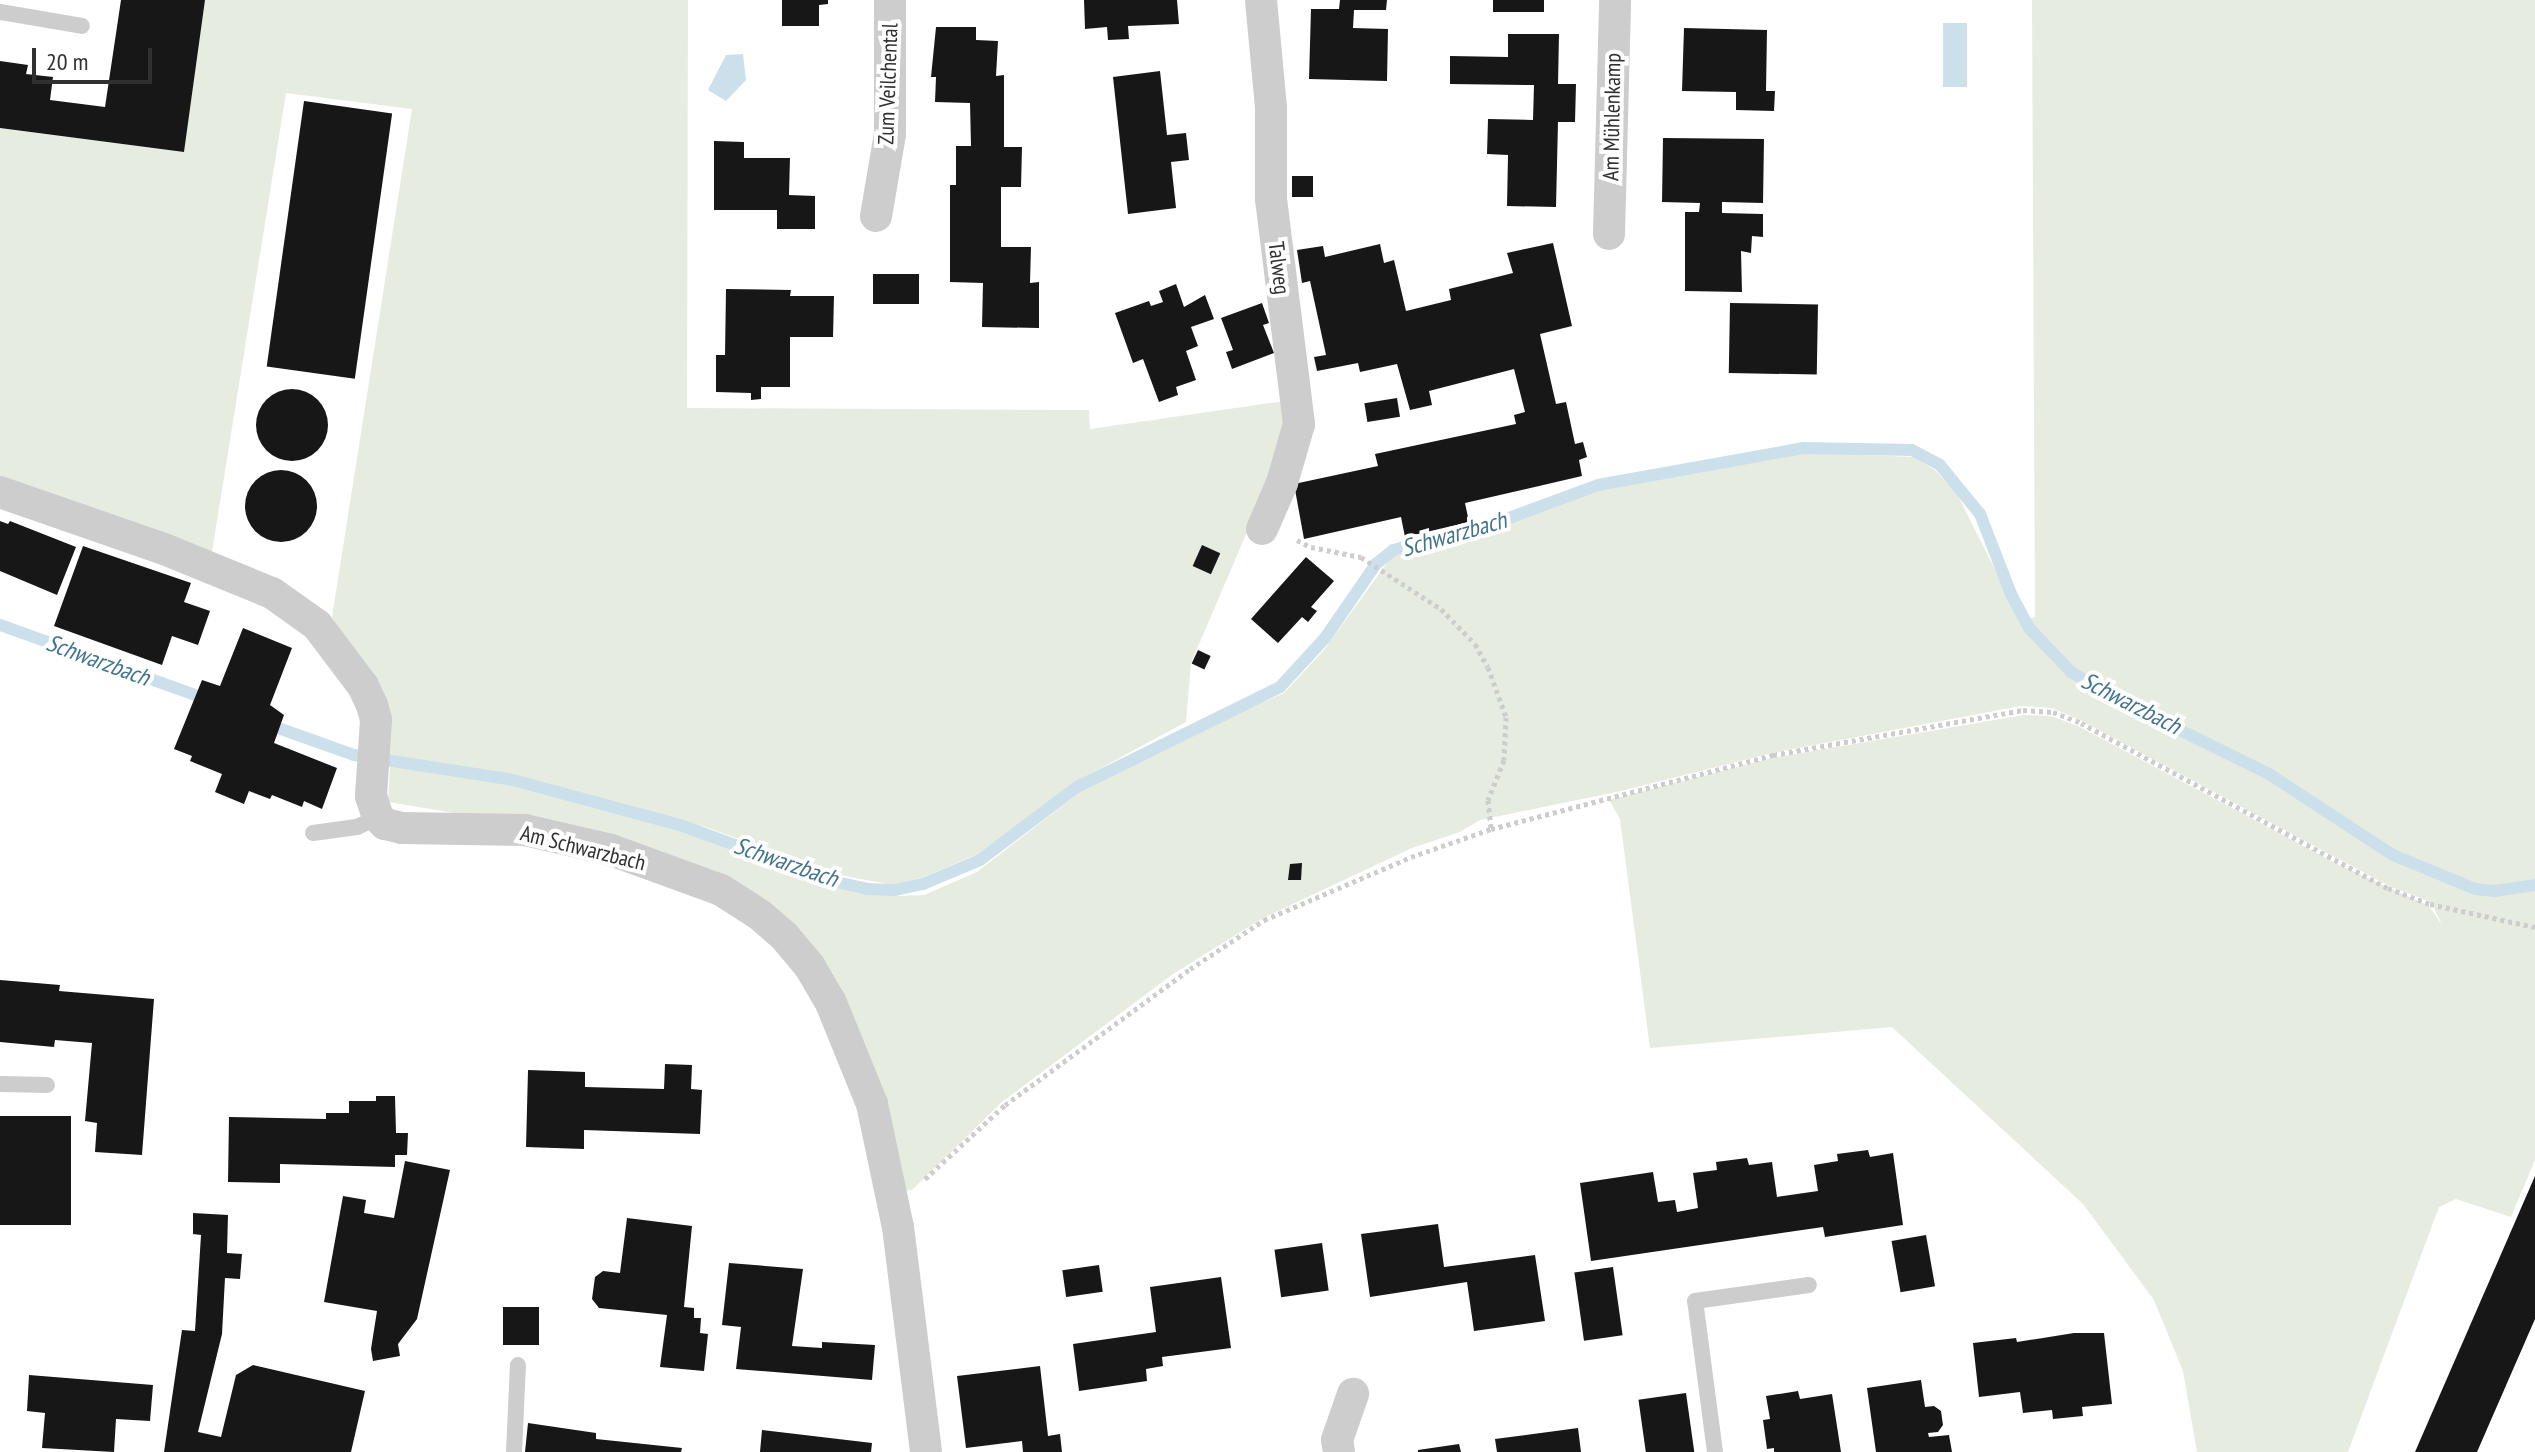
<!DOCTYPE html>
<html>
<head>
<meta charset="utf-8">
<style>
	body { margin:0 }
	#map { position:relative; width:2535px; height:1452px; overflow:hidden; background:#fff; font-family:"PT Sans Narrow",sans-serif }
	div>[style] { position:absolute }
	.green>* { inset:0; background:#e6ecdf }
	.water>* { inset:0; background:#cce0eb; transform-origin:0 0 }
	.stream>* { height:12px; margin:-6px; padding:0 6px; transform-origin:6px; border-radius:6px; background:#cce0eb }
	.building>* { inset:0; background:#171717; transform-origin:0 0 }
	.round { border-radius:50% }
	.path>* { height:5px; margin-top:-2.5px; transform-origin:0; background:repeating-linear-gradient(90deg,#cdcdcd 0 4px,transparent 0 8px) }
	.service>* { height:16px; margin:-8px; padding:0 8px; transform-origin:8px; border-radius:8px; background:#cdcdcd }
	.minor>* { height:32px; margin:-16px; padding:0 16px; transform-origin:16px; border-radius:16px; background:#cdcdcd }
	span { translate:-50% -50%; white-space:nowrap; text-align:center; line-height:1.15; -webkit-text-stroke:8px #fff; paint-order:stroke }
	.street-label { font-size:22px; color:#303030 }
	.water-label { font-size:24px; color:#42748e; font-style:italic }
	.scale { position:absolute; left:32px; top:48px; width:120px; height:36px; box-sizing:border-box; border:4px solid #303030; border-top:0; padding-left:10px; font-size:24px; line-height:28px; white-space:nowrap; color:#303030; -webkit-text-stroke:6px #fff; paint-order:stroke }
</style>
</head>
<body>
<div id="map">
	<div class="green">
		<i style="clip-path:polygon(205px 0,688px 0,687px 408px,1089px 410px,1090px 429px,1285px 401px,1291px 429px,1191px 663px,1186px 722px,1075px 782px,978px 854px,921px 878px,894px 885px,833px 874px,698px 824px,831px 887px,896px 896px,924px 895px,977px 872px,1079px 793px,1196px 732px,1284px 693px,1324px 650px,1392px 556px,1408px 547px,1492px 528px,1599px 489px,1809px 453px,1914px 457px,1935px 470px,1957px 494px,2021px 621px,2035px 617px,2032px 0,2535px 0,2535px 1160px,2511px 1217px,2456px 1199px,2439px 1207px,2348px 1452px,2197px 1452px,2183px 1371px,2154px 1300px,2083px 1204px,1892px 1027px,1650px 1048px,1620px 819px,1609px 800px,1772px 758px,2024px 715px,2051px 716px,2078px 726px,2339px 865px,2429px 906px,2442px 925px,2431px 902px,2389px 886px,2080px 720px,2052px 708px,2021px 706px,1772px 753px,1621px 791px,1480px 820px,1460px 832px,1412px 848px,1263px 918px,1173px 974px,1002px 1102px,912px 1190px,895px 1192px,828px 967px,634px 843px,388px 802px,390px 769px,383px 719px,368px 681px,332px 617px,412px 109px,286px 93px,211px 558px,0 485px,0 128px,184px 152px)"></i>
	</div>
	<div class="water">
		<i style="left:1943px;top:23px;width:24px;height:64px"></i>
		<i style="clip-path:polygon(743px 54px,746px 80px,726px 101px,708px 90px,726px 55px)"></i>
	</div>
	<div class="stream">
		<i style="left:0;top:625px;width:207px;rotate:19.7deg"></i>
		<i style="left:281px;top:729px;width:77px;rotate:19.6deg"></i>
		<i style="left:354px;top:755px;width:161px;rotate:8.9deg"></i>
		<i style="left:513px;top:780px;width:176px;rotate:15.1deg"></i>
		<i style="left:683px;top:826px;width:160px;rotate:20.1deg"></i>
		<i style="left:833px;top:881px;width:35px;rotate:13deg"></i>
		<i style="left:867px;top:889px;width:28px;rotate:2deg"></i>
		<i style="left:895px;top:890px;width:29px;rotate:-12deg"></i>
		<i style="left:923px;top:884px;width:62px;rotate:-22.8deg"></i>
		<i style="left:980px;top:860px;width:121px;rotate:-37deg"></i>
		<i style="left:1077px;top:787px;width:226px;rotate:-26.2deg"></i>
		<i style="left:1280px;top:687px;width:67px;rotate:-47.4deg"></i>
		<i style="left:1325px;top:638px;width:90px;rotate:-55.4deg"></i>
		<i style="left:1376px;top:564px;width:22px;rotate:-39deg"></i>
		<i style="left:1393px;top:550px;width:100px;rotate:-14.5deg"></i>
		<i style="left:1490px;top:525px;width:115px;rotate:-20.3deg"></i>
		<i style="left:1598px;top:485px;width:209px;rotate:-10.2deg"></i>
		<i style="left:1804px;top:448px;width:108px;rotate:1.1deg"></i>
		<i style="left:1912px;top:450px;width:32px;rotate:28deg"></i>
		<i style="left:1940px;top:465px;width:63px;rotate:50.8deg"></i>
		<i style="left:1980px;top:514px;width:86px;rotate:68.8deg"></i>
		<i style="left:2011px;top:594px;width:38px;rotate:62deg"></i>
		<i style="left:2029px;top:628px;width:61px;rotate:46.3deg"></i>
		<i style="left:2071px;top:672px;width:73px;rotate:29.4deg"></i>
		<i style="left:2135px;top:708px;width:149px;rotate:26.2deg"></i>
		<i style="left:2269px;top:774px;width:148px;rotate:33.2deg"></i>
		<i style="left:2393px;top:855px;width:89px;rotate:22.5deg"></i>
		<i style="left:2475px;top:889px;width:20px;rotate:6deg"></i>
		<i style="left:2495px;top:891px;width:40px;rotate:-8.5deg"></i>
	</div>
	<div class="building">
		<i style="clip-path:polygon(121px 0,205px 0,184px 152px,0 128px,0 61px,28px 65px,26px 74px,53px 77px,50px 100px,105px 107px)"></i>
		<i style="clip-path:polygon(782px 0,828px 0,828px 4px,819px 5px,819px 26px,782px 26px)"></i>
		<i style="clip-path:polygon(1084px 0,1177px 0,1179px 24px,1128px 26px,1129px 39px,1108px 40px,1107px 27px,1085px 29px)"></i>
		<i style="clip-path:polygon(1340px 0,1387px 0,1386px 10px,1354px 10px,1353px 28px,1388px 29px,1387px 81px,1309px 79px,1311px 9px,1339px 9px)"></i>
		<i style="left:1493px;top:0;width:51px;height:12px"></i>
		<i style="clip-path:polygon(936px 27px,976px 27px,976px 40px,998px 41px,996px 76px,1004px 75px,1004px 147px,1022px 147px,1021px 187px,1001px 187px,1001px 247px,1031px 247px,1030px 283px,1039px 282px,1039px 328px,982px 327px,983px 283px,950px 282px,950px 185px,956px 185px,956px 146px,971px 146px,970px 103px,935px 102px,936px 77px,931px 77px)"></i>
		<i style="clip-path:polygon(1684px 28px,1767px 30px,1766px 91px,1775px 91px,1774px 111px,1736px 110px,1736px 92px,1682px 91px)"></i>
		<i style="clip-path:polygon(1508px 34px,1559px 34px,1558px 84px,1576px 84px,1575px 122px,1558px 122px,1556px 207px,1507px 206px,1508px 155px,1487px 154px,1488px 119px,1533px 120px,1534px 85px,1450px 84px,1450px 56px,1508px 57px)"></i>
		<i style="clip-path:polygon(1160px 71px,1167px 135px,1186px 133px,1189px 160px,1171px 162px,1176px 208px,1128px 214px,1113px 77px)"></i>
		<i style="left:304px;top:101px;width:89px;height:268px;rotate:8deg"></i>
		<i style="clip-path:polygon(1663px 138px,1764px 139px,1763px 203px,1722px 202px,1722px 213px,1763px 214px,1763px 237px,1752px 236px,1751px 253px,1741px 251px,1742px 292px,1685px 291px,1685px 212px,1699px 212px,1700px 203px,1662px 202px)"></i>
		<i style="clip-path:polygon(714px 141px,744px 142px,744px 158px,790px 158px,789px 195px,815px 196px,815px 229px,777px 229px,777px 210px,714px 210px)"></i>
		<i style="left:1313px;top:176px;width:21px;height:21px;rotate:90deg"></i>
		<i style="clip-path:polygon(1553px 243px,1572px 326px,1540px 334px,1556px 404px,1566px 402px,1575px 444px,1583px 442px,1587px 457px,1579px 460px,1582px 476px,1465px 503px,1469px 522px,1405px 537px,1401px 517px,1304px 539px,1294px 484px,1378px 466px,1375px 454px,1516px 424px,1514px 415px,1525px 412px,1514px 369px,1429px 391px,1432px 405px,1410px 410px,1397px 364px,1360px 372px,1358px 363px,1317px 371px,1314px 357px,1326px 355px,1310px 281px,1302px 283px,1297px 250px,1323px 246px,1325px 257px,1380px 244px,1384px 263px,1394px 260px,1406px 311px,1451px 300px,1449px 289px,1513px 273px,1507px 253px)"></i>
		<i style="left:873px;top:274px;width:46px;height:30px"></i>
		<i style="clip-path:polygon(1176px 284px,1184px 307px,1205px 295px,1214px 319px,1191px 327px,1198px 346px,1186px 351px,1196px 380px,1176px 387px,1178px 395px,1159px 402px,1143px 359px,1133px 363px,1115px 313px,1149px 301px,1151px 306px,1163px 302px,1159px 291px)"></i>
		<i style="clip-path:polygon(726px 289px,791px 290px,790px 296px,834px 296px,833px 337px,790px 337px,790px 387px,761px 387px,761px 399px,751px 400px,751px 393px,716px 392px,716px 355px,725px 355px)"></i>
		<i style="clip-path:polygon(1262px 303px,1269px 323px,1263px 325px,1274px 353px,1232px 369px,1226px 352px,1233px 350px,1221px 318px)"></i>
		<i style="left:1730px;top:303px;width:88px;height:70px;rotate:1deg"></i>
		<i class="round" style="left:256px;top:389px;width:72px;height:72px"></i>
		<i style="left:1397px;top:398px;width:19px;height:33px;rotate:81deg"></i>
		<i class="round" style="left:245px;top:470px;width:72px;height:72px"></i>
		<i style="clip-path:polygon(0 521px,8px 524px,10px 521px,76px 547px,57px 595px,0 571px)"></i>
		<i style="left:1202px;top:545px;width:20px;height:23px;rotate:24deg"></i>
		<i style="clip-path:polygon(83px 546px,191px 583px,184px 602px,210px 611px,198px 645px,172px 636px,162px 665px,54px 626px)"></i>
		<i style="clip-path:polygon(1306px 557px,1334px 581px,1311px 607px,1317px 611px,1308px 622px,1302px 617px,1278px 643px,1251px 619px)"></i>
		<i style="clip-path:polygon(243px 628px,292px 648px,270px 705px,284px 715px,274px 743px,337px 768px,322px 809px,304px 801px,302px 807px,272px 795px,270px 799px,249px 791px,244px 804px,215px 792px,222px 774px,190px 761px,192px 756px,174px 749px,202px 680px,220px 686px)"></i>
		<i style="left:1198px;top:650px;width:14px;height:15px;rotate:25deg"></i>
		<i style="clip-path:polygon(1302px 863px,1301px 880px,1288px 880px,1290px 864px)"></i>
		<i style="clip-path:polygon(0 980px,60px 985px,59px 991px,154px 999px,142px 1155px,95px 1152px,97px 1123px,85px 1121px,92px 1043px,55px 1040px,54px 1047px,0 1042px)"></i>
		<i style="clip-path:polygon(665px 1064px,692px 1065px,691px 1089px,702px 1090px,700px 1134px,584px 1130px,584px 1149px,526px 1147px,528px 1070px,585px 1072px,585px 1087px,664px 1089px)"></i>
		<i style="clip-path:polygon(376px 1096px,395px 1096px,396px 1133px,408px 1133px,407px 1155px,395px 1155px,395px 1167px,280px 1164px,280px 1183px,228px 1182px,229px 1117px,326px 1119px,326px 1113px,349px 1113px,349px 1101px,376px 1101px)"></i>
		<i style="left:0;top:1116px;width:71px;height:109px"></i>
		<i style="clip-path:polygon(1868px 1150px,1870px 1157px,1893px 1153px,1903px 1225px,1825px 1237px,1823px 1227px,1591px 1261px,1580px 1183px,1653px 1172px,1658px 1202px,1675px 1200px,1677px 1212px,1698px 1208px,1693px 1173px,1717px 1170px,1716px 1162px,1747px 1158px,1749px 1165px,1772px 1162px,1777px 1197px,1818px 1191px,1814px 1165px,1838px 1161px,1837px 1154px)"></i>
		<i style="clip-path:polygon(405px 1161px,450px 1170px,417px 1319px,398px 1344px,400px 1356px,373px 1361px,371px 1349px,377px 1311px,324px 1302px,343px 1196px,366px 1200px,364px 1213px,394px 1218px)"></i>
		<i style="clip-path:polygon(2535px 1176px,2535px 1319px,2477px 1452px,2415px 1452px)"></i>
		<i style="clip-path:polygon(193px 1213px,228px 1215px,227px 1253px,242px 1254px,240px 1279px,225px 1278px,222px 1334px,198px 1432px,221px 1437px,236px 1375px,253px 1365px,365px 1391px,351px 1452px,164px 1452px,182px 1330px,195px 1331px,201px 1235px,193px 1234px)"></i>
		<i style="clip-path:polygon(627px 1218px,692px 1226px,684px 1307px,694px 1308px,694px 1318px,701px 1318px,700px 1333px,708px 1334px,704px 1371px,660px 1367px,667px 1315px,599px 1308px,592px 1299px,595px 1277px,603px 1271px,620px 1273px)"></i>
		<i style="clip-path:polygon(1438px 1224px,1444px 1267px,1535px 1255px,1545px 1321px,1474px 1331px,1467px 1282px,1370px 1297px,1361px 1234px)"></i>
		<i style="left:1926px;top:1235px;width:52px;height:35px;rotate:80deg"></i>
		<i style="left:1322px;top:1243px;width:48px;height:48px;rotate:82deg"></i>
		<i style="clip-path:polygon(729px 1263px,803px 1269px,792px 1346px,822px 1348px,822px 1342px,875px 1345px,872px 1380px,736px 1369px,741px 1327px,722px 1325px)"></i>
		<i style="left:1099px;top:1265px;width:27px;height:37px;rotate:82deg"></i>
		<i style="left:1613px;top:1267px;width:69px;height:39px;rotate:82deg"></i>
		<i style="clip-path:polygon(1221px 1277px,1231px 1348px,1162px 1357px,1163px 1366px,1146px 1369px,1147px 1381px,1079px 1391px,1073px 1344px,1156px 1332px,1150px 1287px)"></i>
		<i style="left:503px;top:1307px;width:36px;height:38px"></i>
		<i style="clip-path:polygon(2074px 1333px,2104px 1333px,2112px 1404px,2082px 1407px,2083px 1416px,2053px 1419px,2052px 1410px,2023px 1413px,2020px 1392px,1979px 1397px,1973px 1343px,2016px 1338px,2017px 1342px)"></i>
		<i style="clip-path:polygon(1040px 1366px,1048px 1436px,1060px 1434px,1062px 1452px,1023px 1452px,1022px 1441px,966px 1448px,957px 1376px)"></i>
		<i style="clip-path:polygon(29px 1375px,153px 1385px,150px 1421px,116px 1419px,114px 1452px,42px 1448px,45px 1413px,27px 1411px)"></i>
		<i style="clip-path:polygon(1921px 1380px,1925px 1407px,1934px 1406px,1941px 1411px,1943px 1425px,1938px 1432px,1928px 1433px,1929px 1437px,1949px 1435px,1952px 1452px,1876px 1452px,1867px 1388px)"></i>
		<i style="clip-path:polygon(1798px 1391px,1800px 1399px,1832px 1394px,1841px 1452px,1774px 1452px,1774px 1448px,1767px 1449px,1763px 1420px,1770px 1419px,1766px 1396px)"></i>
		<i style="left:1686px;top:1393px;width:60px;height:48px;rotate:82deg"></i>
		<i style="clip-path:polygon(528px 1423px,596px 1433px,596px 1439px,682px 1448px,681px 1452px,525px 1452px)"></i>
		<i style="clip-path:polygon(1578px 1428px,1581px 1452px,1497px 1452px,1495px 1439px)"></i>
		<i style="clip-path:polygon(762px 1430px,872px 1443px,871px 1452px,760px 1452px)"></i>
		<i style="clip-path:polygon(1459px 1444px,1461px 1452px,1418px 1452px,1418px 1450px)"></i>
	</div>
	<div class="path">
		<i style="left:1297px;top:540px;width:16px;rotate:27deg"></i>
		<i style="left:1311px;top:547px;width:51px;rotate:11.3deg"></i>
		<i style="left:1361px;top:557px;width:95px;rotate:33deg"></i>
		<i style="left:1441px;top:609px;width:49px;rotate:45.8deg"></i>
		<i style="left:1475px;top:644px;width:26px;rotate:61deg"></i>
		<i style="left:1488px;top:667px;width:53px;rotate:70.2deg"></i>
		<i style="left:1506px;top:717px;width:43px;rotate:92.7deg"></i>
		<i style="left:1504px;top:760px;width:43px;rotate:111.8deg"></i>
		<i style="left:1488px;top:800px;width:29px;rotate:84deg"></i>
		<i style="left:925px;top:1179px;width:109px;rotate:-42.8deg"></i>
		<i style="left:1005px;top:1105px;width:230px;rotate:-36.3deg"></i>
		<i style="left:1190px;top:969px;width:89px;rotate:-33.5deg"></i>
		<i style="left:1264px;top:920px;width:160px;rotate:-23.2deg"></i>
		<i style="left:1411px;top:857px;width:85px;rotate:-19.3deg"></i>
		<i style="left:1491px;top:829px;width:292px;rotate:-14.7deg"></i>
		<i style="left:1773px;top:755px;width:254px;rotate:-10.2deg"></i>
		<i style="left:2023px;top:710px;width:30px;rotate:4deg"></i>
		<i style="left:2053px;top:712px;width:30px;rotate:21deg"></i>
		<i style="left:2081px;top:723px;width:349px;rotate:28.3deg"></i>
		<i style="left:2388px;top:888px;width:45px;rotate:20.9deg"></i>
		<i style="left:2430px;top:904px;width:107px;rotate:12.4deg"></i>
	</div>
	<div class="service">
		<i style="left:0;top:12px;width:83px;rotate:9.7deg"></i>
		<i style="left:313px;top:833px;width:44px;rotate:-7.8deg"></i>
		<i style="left:357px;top:827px;width:23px;rotate:-25deg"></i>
		<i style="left:0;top:1084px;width:47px;rotate:1.2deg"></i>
		<i style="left:514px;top:1452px;width:87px;rotate:-87.4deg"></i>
		<i style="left:1715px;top:1452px;width:152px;rotate:-97.5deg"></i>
		<i style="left:1695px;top:1301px;width:115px;rotate:-8deg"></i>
	</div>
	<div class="minor">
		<i style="left:1261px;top:0;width:107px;rotate:84.7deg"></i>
		<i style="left:1271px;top:107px;width:92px;rotate:90deg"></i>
		<i style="left:1271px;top:199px;width:227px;rotate:82.9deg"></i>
		<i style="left:1299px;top:424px;width:61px;rotate:106.1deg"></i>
		<i style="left:1282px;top:483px;width:50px;rotate:113.5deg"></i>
		<i style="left:876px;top:216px;width:83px;rotate:-80.3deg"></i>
		<i style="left:890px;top:134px;width:134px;rotate:-90deg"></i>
		<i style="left:1609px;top:234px;width:234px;rotate:-88.5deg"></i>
		<i style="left:0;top:492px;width:174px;rotate:19.2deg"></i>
		<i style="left:164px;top:549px;width:117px;rotate:22.2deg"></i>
		<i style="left:272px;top:593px;width:55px;rotate:35.4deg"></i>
		<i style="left:317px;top:625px;width:76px;rotate:53deg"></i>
		<i style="left:363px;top:686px;width:21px;rotate:65deg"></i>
		<i style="left:372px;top:705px;width:16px;rotate:75deg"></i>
		<i style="left:376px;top:720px;width:76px;rotate:93.8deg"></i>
		<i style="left:371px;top:796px;width:22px;rotate:72deg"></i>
		<i style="left:378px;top:817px;width:10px;rotate:45deg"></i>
		<i style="left:385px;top:824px;width:17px;rotate:13deg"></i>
		<i style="left:402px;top:828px;width:123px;rotate:0.9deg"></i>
		<i style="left:525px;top:830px;width:88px;rotate:13.1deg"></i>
		<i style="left:611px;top:850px;width:117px;rotate:20deg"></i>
		<i style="left:721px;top:890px;width:46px;rotate:32.7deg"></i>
		<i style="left:760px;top:915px;width:33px;rotate:41deg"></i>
		<i style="left:785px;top:937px;width:39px;rotate:50deg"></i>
		<i style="left:810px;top:967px;width:42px;rotate:59.7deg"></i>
		<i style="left:831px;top:1003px;width:109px;rotate:67.9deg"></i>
		<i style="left:872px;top:1104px;width:126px;rotate:78.1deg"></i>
		<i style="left:898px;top:1227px;width:227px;rotate:82.9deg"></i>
		<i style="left:1339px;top:1452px;width:12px;rotate:-99deg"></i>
		<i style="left:1337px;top:1440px;width:49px;rotate:-70.8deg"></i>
	</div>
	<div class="street-label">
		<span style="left:888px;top:84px;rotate:-88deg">Zum Veilchental</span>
		<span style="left:1612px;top:117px;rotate:-89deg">Am Mühlenkamp</span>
		<span style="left:1279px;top:268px;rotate:83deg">Talweg</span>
		<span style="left:583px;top:848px;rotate:14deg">Am Schwarzbach</span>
	</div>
	<div class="water-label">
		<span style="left:1454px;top:534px;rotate:-16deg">Schwarzbach</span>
		<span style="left:98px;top:660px;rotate:20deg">Schwarzbach</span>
		<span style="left:2131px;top:703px;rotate:27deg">Schwarzbach</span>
		<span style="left:786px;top:862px;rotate:19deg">Schwarzbach</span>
	</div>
	<div class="scale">20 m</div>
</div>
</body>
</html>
